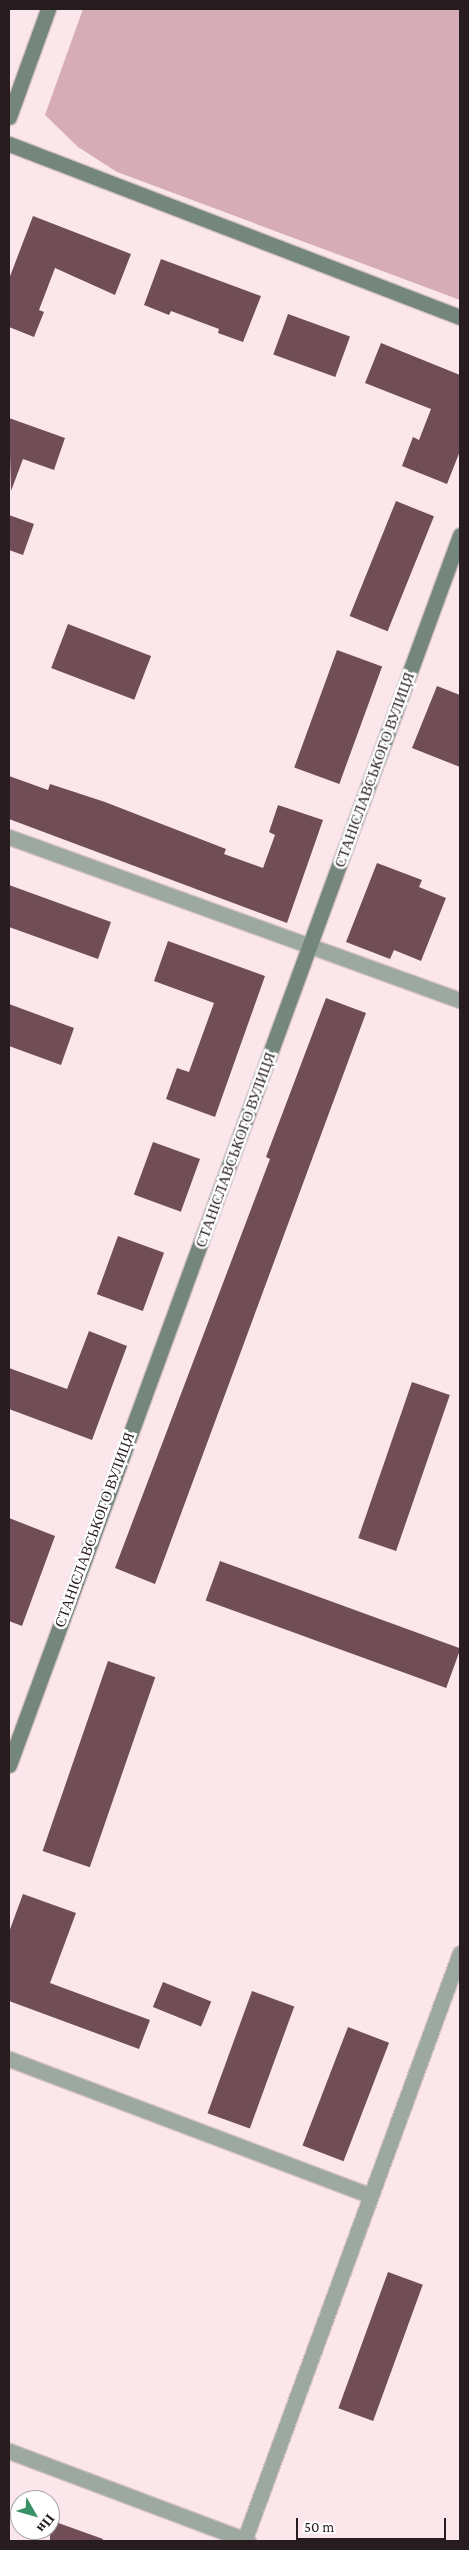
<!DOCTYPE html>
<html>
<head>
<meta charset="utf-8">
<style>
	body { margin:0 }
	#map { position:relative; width:469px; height:2550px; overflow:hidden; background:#fbe7eb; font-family:"Crimson Pro",serif }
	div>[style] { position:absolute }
	.forest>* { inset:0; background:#d6acb7 }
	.building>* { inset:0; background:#714e57; transform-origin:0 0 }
	.roads { filter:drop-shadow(1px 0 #d5c2c6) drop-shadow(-1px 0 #d5c2c6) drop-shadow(0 1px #d5c2c6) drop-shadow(0 -1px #d5c2c6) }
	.street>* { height:15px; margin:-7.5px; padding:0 7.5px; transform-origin:7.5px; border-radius:7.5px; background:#9ca8a0 }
	.secondary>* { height:15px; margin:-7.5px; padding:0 7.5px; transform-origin:7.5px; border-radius:7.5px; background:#75867c }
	span { translate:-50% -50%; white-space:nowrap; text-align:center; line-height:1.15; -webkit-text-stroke:5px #fff; paint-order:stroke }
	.street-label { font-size:15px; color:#271c1f }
	.frame { position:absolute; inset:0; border:10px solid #271c1f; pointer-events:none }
	.north { position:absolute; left:10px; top:2490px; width:50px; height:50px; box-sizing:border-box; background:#fff; border:1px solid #a9a4a5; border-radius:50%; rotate:128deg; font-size:14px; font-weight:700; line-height:20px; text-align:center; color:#271c1f }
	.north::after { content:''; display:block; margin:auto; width:18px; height:22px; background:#399267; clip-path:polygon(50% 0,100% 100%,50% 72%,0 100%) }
	.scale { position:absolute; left:296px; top:2518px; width:150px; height:22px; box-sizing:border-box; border:2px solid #271c1f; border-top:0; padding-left:6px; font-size:15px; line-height:18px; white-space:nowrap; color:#271c1f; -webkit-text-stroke:4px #fff; paint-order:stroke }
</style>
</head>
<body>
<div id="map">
	<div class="forest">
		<i style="clip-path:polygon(83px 9px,460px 9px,460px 300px,117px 172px,78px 147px,45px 115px)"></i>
	</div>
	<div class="building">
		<i style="clip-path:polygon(33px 216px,131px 254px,115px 295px,55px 268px,39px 310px,44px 312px,34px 337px,9px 327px,9px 279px)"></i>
		<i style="clip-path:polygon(161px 259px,261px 296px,243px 342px,218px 333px,219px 329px,171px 311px,169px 315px,144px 305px)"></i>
		<i style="left:288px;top:314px;width:66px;height:43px;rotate:20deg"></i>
		<i style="clip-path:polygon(381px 343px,460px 375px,460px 451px,447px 484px,402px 466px,413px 437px,419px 440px,431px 409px,365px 383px)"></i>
		<i style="clip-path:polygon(9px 418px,65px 438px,54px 470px,23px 459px,11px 491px)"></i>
		<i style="left:396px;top:501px;width:41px;height:124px;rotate:22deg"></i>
		<i style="clip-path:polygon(9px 515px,34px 524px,23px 555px,9px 550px)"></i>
		<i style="left:68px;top:624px;width:89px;height:47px;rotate:21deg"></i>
		<i style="left:337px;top:650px;width:48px;height:125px;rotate:20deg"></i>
		<i style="clip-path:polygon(437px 686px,460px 695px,460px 767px,412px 748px)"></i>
		<i style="clip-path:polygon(9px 776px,48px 790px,50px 784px,105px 802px,226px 849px,224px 854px,263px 868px,275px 835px,269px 832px,278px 805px,323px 820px,287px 923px,9px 819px)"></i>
		<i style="clip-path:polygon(377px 863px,422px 880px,419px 887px,446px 898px,421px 961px,394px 950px,390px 959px,346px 942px)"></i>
		<i style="clip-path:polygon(9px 885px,111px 922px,98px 959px,9px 927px)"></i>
		<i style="clip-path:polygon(168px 941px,265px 976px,215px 1117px,166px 1099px,177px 1068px,189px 1072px,214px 1003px,154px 981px)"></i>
		<i style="clip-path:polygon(326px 998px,366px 1013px,155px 1584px,115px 1568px,270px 1159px,266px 1157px)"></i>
		<i style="clip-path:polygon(9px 1004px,74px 1028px,61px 1065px,9px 1046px)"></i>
		<i style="left:153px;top:1142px;width:50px;height:56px;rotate:20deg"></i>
		<i style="left:118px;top:1236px;width:49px;height:62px;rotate:20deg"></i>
		<i style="clip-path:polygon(89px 1331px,127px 1346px,92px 1440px,9px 1409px,9px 1368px,67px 1389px)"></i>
		<i style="left:412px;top:1382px;width:40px;height:165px;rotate:19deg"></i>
		<i style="clip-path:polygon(9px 1518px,55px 1536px,22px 1626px,9px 1621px)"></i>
		<i style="left:220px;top:1561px;width:256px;height:42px;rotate:20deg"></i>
		<i style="left:108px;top:1661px;width:50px;height:201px;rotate:19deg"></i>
		<i style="clip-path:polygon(23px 1894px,76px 1913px,50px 1983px,150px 2020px,139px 2049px,9px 2001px,9px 1932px)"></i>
		<i style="left:163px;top:1982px;width:52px;height:27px;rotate:22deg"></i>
		<i style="left:252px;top:1991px;width:45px;height:130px;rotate:20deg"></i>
		<i style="left:348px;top:2027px;width:44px;height:127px;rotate:21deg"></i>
		<i style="left:388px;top:2272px;width:37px;height:145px;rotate:20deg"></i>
		<i style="clip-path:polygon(50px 2520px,103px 2539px,102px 2541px,50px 2541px)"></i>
	</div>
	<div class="roads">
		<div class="street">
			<i style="left:9px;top:837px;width:480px;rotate:19.9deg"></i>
			<i style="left:9px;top:2059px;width:385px;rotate:20.7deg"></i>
			<i style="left:9px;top:2451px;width:255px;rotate:20.6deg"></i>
			<i style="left:244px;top:2541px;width:626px;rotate:-69.83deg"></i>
		</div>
		<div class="secondary">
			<i style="left:9px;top:117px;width:115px;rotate:-70.1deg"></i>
			<i style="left:9px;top:144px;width:483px;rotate:21deg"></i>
			<i style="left:9px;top:1765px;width:1310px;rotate:-69.86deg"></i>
		</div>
	</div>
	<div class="street-label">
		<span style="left:375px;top:770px;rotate:-70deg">СТАНІСЛАВСЬКОГО ВУЛИЦЯ</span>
		<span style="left:236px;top:1150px;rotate:-70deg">СТАНІСЛАВСЬКОГО ВУЛИЦЯ</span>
		<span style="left:95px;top:1530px;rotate:-70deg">СТАНІСЛАВСЬКОГО ВУЛИЦЯ</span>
	</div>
	<div class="frame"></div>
	<div class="north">Пн</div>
	<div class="scale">50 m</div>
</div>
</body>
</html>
